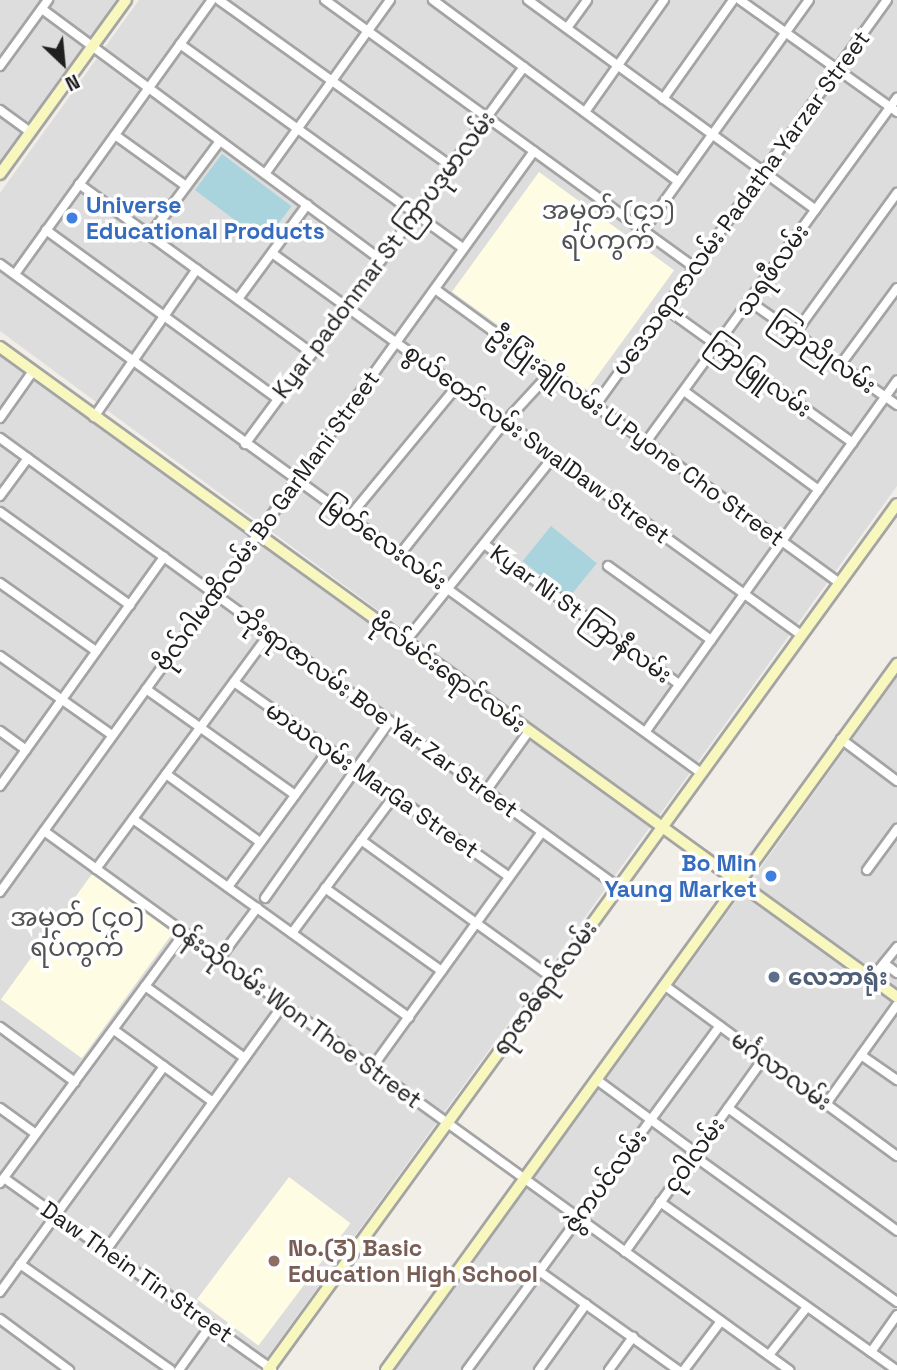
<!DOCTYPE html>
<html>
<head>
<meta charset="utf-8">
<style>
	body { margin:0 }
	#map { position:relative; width:897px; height:1370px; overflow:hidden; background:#f1ede7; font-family:"Space Grotesk","Noto Sans Myanmar",sans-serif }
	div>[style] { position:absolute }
	.residential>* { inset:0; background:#dedddd }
	.education>* { inset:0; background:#fefce3; transform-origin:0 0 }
	.water>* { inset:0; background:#a9d4dd; transform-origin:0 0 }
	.roads { filter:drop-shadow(2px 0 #a4a4a4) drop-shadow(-2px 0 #a4a4a4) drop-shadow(0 2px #a4a4a4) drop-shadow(0 -2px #a4a4a4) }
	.street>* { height:8px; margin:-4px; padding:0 4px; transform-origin:4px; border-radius:4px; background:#fff }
	.secondary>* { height:10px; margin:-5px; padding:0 5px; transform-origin:5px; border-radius:5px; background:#f8f7be }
	.dots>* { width:19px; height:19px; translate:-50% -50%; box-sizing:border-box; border:4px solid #fff; border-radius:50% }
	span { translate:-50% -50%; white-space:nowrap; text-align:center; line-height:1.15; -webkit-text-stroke:7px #fff; paint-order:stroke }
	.street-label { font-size:23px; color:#202020 }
	.shop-label { font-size:23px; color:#366cbe; font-weight:700 }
	.left { translate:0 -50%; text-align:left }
	.right { translate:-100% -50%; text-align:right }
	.service-label { font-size:23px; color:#4e5e75; font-weight:700 }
	.education-label { font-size:23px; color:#785e54; font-weight:700 }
	.quarter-label { font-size:26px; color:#535353 }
	.north { position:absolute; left:28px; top:28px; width:70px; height:70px; -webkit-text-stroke:5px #fff; paint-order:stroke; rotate:154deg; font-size:19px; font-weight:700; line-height:28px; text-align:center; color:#202020 }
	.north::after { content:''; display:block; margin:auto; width:24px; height:32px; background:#202020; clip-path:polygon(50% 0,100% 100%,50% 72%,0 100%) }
</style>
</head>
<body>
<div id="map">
	<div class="residential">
		<i style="clip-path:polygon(0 0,120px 0,0 167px)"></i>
		<i style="clip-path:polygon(139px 0,897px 0,897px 486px,658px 817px,0 331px,0 193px)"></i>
		<i style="clip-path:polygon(0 356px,650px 827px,258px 1370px,0 1370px)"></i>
		<i style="clip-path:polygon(897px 677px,897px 991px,749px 884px)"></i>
		<i style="clip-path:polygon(744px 890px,897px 1001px,897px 1370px,394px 1370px)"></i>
	</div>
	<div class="education">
		<i style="left:539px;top:172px;width:167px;height:148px;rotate:36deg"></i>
		<i style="left:92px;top:874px;width:100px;height:155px;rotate:36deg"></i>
		<i style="left:289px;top:1177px;width:77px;height:153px;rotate:37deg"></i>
	</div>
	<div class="water">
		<i style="left:222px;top:154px;width:87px;height:45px;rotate:37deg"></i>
		<i style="left:551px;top:526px;width:59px;height:45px;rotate:39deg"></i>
	</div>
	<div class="roads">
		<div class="street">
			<i style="left:219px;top:0;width:285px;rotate:35.6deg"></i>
			<i style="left:325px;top:0;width:455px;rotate:35.9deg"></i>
			<i style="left:433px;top:0;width:305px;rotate:36.5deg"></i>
			<i style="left:528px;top:0;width:356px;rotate:36.1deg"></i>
			<i style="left:740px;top:0;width:193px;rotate:35.5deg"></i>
			<i style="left:42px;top:9px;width:422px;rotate:36.5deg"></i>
			<i style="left:567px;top:28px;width:34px;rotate:-54deg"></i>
			<i style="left:180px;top:44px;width:349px;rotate:35.8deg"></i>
			<i style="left:0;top:66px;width:82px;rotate:-54deg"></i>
			<i style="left:663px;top:99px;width:121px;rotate:-54.7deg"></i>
			<i style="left:0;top:110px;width:37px;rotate:36deg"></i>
			<i style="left:585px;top:112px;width:137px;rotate:-54.8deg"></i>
			<i style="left:115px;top:135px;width:87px;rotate:35.7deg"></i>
			<i style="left:265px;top:174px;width:214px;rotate:-54.3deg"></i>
			<i style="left:79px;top:184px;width:288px;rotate:36deg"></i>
			<i style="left:46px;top:230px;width:287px;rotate:36.1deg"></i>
			<i style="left:643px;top:231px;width:284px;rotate:-54.3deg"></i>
			<i style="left:150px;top:235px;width:117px;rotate:-53.3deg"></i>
			<i style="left:272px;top:253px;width:653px;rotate:35.83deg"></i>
			<i style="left:0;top:264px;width:866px;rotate:35.98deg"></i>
			<i style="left:15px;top:274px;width:337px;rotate:-54.3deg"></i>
			<i style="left:435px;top:289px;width:500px;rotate:36deg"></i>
			<i style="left:238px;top:299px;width:117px;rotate:-53.7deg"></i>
			<i style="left:749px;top:301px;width:181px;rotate:35.1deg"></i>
			<i style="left:665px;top:308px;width:231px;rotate:35.7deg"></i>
			<i style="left:796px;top:332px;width:172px;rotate:-54deg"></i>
			<i style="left:841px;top:364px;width:94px;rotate:-53.6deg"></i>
			<i style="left:684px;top:391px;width:167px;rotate:36.3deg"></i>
			<i style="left:595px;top:406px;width:500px;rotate:-54.28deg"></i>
			<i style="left:94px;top:417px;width:180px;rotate:-55.2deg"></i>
			<i style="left:0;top:418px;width:57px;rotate:-54.9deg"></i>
			<i style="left:0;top:438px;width:764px;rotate:36deg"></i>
			<i style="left:646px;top:442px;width:426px;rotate:-53.9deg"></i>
			<i style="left:245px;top:444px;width:469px;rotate:-53.5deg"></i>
			<i style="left:0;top:496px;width:47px;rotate:-53.6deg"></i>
			<i style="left:0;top:512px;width:160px;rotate:35.6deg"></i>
			<i style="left:350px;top:516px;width:168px;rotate:-50.5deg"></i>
			<i style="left:484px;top:544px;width:240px;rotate:35.7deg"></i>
			<i style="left:401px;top:553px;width:167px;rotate:-51.6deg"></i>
			<i style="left:505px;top:422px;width:67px;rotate:-47.4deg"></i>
			<i style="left:608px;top:566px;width:127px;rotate:35.7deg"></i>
			<i style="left:0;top:583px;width:118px;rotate:35.3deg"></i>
			<i style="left:405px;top:642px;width:238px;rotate:-51.3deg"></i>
			<i style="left:0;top:656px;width:137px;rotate:35.2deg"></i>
			<i style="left:234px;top:682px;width:337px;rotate:35.3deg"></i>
			<i style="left:146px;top:689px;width:183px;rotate:35.4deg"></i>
			<i style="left:0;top:731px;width:32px;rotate:36deg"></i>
			<i style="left:646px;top:731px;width:431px;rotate:-54.4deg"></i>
			<i style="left:841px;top:739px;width:70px;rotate:36.9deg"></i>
			<i style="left:166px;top:774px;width:116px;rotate:35.9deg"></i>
			<i style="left:0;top:786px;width:282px;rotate:-54.4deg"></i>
			<i style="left:486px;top:791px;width:74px;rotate:-54.4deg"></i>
			<i style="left:133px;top:819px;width:340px;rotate:35.7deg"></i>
			<i style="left:44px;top:831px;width:920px;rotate:35.89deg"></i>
			<i style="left:361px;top:840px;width:236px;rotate:35.8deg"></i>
			<i style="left:96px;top:869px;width:292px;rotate:-53.6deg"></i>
			<i style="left:867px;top:870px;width:51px;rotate:-53.8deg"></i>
			<i style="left:228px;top:887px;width:171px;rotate:-53.8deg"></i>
			<i style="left:325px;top:888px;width:143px;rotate:35.4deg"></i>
			<i style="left:0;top:892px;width:913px;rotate:-54.22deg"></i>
			<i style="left:265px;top:898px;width:217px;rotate:-54.8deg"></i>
			<i style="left:292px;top:933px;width:171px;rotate:-53.3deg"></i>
			<i style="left:219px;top:959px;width:64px;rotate:-53.3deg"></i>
			<i style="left:885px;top:964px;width:15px;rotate:37deg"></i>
			<i style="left:872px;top:978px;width:40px;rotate:-51deg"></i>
			<i style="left:664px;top:985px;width:289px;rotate:36.3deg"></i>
			<i style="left:145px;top:986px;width:123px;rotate:35.8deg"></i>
			<i style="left:0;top:1027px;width:93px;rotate:36.3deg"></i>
			<i style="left:114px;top:1030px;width:122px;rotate:36deg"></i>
			<i style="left:861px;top:1055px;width:44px;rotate:34.8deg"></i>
			<i style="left:371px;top:1069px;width:292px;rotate:-54.2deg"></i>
			<i style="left:597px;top:1080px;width:123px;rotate:36.4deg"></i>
			<i style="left:826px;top:1104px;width:122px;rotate:-54.4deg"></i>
			<i style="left:0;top:1108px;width:44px;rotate:35.8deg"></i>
			<i style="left:728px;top:1108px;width:209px;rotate:36deg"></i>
			<i style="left:694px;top:1156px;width:250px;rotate:35.7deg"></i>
			<i style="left:4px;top:1178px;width:329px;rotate:35.5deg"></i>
			<i style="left:0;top:1183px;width:310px;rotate:-53.6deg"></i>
			<i style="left:660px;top:1202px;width:290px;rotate:35.4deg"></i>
			<i style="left:107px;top:1249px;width:301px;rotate:-54.2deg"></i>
			<i style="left:625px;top:1252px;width:239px;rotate:-54.4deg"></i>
			<i style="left:20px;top:1264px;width:184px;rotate:35.1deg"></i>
			<i style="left:539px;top:1271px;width:171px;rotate:35.5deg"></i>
			<i style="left:0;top:1292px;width:279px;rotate:-54deg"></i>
			<i style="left:0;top:1319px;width:86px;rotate:36.5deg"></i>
			<i style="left:871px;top:1352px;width:45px;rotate:-54.9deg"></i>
			<i style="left:769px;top:1355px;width:61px;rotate:-51.6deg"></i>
			<i style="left:179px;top:1370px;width:55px;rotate:-54.6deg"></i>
			<i style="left:467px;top:1370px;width:427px;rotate:-53.7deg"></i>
			<i style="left:539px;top:1370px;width:81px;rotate:-54.5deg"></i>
			<i style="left:609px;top:1370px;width:41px;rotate:-54deg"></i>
			<i style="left:684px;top:1370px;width:61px;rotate:-52.9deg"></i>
		</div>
		<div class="secondary">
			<i style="left:0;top:174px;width:215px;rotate:-54.1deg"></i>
			<i style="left:0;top:347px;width:1108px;rotate:35.93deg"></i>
			<i style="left:268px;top:1370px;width:1070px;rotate:-54.01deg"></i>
			<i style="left:386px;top:1370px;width:872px;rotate:-54.1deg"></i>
		</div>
	</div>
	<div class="dots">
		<i style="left:72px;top:218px;background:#3f7fe0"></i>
		<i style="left:771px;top:876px;background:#3f7fe0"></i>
		<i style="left:774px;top:977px;background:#5c6f8a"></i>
		<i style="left:274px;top:1261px;background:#8d6e63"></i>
	</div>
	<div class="street-label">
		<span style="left:741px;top:203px;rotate:-54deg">ပဒေသရာဇာလမ်း Padatha Yarzar Street</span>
		<span style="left:384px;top:255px;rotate:-53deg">Kyar padonmar St ကြာပဒုမာလမ်း</span>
		<span style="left:772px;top:270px;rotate:-54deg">သရဖီလမ်း</span>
		<span style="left:823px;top:353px;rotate:35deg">ကြာညိုလမ်း</span>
		<span style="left:759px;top:376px;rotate:36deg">ကြာဖြူလမ်း</span>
		<span style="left:637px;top:436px;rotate:36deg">ဦးပြုံးချိုလမ်း U Pyone Cho Street</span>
		<span style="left:537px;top:444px;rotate:36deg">စွယ်တော်လမ်း SwalDaw Street</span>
		<span style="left:267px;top:521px;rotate:-54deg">ဗိုလ်ဂါမဏိလမ်း Bo GarMani Street</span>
		<span style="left:385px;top:543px;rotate:35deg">မြတ်လေးလမ်း</span>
		<span style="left:581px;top:614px;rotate:36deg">Kyar Ni St ကြာနီလမ်း</span>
		<span style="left:448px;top:673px;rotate:36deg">ဗိုလ်မင်းရောင်လမ်း</span>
		<span style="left:377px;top:712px;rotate:36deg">ဘိုးရာဇာလမ်း Boe Yar Zar Street</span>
		<span style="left:372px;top:780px;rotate:35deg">မာဃလမ်း MarGa Street</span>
		<span style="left:545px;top:988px;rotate:-54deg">ရာဇာဓိရာဇ်လမ်း</span>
		<span style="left:296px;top:1014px;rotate:36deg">ဝန်းသိုလမ်း Won Thoe Street</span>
		<span style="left:781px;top:1071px;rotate:36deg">မင်္ဂလာလမ်း</span>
		<span style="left:694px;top:1155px;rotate:-54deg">ငုဝါလမ်း</span>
		<span style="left:605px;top:1181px;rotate:-53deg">ဇွဲကပင်လမ်း</span>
		<span style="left:137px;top:1272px;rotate:35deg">Daw Thein Tin Street</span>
	</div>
	<div class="shop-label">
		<span class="left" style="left:86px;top:218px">Universe<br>Educational Products</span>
		<span class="right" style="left:757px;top:876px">Bo Min<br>Yaung Market</span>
	</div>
	<div class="service-label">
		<span class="left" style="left:788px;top:977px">လေဘာရုံး</span>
	</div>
	<div class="education-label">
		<span class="left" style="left:288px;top:1261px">No.(3) Basic<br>Education High School</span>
	</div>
	<div class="quarter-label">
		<span style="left:608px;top:226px">အမှတ် (၄၁)<br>ရပ်ကွက်</span>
		<span style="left:77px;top:933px">အမှတ် (၄၀)<br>ရပ်ကွက်</span>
	</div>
	<div class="north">N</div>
</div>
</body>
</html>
